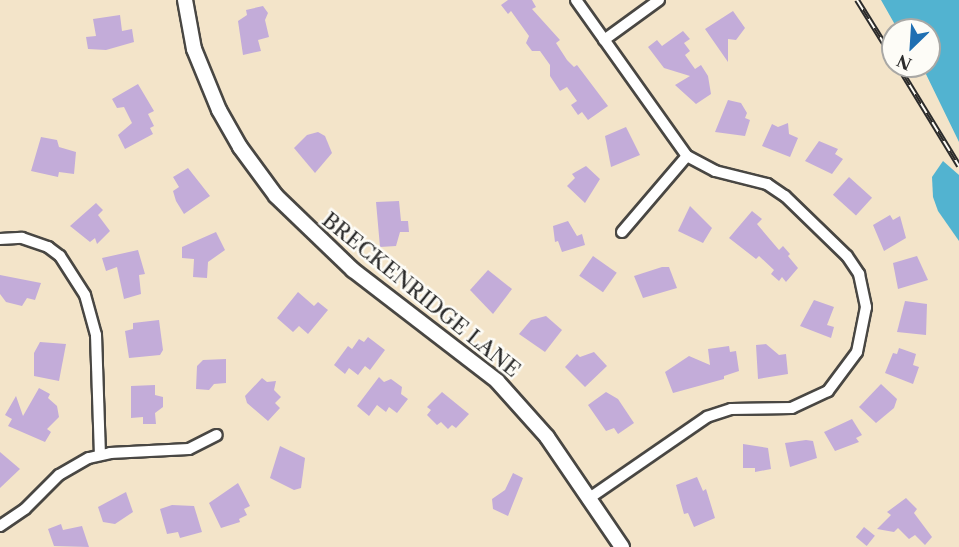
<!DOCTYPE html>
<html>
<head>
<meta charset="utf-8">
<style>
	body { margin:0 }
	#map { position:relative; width:959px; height:547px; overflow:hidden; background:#f3e4c9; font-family:"Libre Caslon Text",serif }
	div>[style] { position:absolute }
	.water>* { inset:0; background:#52b3d0 }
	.building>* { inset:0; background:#c3acd9; transform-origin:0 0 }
	.roads { filter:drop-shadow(2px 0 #494743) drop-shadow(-2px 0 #494743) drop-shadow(0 2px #494743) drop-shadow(0 -2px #494743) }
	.minor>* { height:10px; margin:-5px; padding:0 5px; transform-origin:5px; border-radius:5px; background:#fff }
	.tertiary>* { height:14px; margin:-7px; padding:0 7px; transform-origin:7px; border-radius:7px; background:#fff }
	.rail>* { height:6px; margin-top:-3px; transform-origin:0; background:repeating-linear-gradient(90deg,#fdfcf7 0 11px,#2b2b2b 0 22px); box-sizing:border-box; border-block:2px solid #2b2b2b }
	span { translate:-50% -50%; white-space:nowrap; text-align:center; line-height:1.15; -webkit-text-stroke:5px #fdfcf7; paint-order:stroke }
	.street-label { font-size:21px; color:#2b2b2b }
	.north { position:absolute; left:881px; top:18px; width:60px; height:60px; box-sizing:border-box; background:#fdfcf7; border:2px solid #a9a8a5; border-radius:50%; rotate:205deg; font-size:16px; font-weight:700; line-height:24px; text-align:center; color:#2b2b2b }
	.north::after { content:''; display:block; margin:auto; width:21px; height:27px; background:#1f6fb2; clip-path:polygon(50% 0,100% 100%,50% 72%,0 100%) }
</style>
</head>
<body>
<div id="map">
	<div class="water">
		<i style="clip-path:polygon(881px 0,959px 0,959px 142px,922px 66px,929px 66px,929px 30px,898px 30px)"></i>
		<i style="clip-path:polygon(943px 161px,959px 175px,959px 241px,938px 211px,933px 197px,932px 177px)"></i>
	</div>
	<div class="building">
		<i style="clip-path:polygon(508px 0,532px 0,536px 7px,532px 9px,560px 40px,556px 43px,567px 60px,574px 67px,577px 65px,608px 106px,588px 120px,582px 112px,578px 115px,571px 105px,577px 101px,567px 87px,560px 91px,550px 76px,550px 65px,540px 51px,532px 51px,526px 43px,529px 36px,511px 11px,508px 14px,501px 5px)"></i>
		<i style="clip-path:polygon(263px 6px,268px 13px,265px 20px,269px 37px,258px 40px,261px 51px,243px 55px,238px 21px,247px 15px,246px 10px)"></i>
		<i style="clip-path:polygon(733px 11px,745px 28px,736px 40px,728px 39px,728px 62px,705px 29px)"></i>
		<i style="clip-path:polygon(120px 15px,122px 31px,132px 29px,134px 42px,106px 50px,88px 49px,86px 37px,96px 36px,93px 19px)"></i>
		<i style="clip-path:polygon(683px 31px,690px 39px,684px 43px,690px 51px,685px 55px,695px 69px,701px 65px,708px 76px,711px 94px,696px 104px,675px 85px,690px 76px,664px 68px,648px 47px,657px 40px,662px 46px)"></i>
		<i style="clip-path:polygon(138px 84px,154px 111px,148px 114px,154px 126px,150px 128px,153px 134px,125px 149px,118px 135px,132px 123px,124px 107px,117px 108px,112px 99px)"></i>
		<i style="clip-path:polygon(728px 100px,741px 103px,747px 113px,745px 118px,750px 120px,745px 136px,715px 132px)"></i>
		<i style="clip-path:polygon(788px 123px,789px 134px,798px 138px,790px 157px,762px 146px,772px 124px,778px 127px)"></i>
		<i style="clip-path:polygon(626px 127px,640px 155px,611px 167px,605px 136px)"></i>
		<i style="clip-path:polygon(318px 132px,325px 136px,332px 153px,315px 173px,294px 148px,307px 135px)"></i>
		<i style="clip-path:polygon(41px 137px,57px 140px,59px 147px,76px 152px,74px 174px,59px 172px,58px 177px,31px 171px)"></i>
		<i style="clip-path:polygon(819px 141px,838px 149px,835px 154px,843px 159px,832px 174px,805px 161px)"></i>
		<i style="clip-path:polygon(586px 166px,600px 179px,585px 203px,567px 186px,575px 178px,572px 174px)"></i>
		<i style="clip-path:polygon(188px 168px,210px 196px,184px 214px,176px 201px,173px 191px,179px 187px,173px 177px)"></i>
		<i style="left:849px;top:177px;width:31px;height:24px;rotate:42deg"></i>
		<i style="clip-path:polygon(399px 201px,401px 221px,408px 221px,409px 232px,400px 232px,396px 246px,380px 247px,376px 202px)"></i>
		<i style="clip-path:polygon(96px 203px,103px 210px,98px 215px,110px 231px,97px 244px,95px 238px,90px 242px,70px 226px)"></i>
		<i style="clip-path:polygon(690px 206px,712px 228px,703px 243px,678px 231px)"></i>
		<i style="clip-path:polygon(752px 211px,762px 219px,757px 224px,779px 250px,783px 246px,790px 254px,788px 256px,798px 268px,786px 282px,782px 277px,779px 281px,771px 274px,774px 270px,759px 256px,756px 259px,729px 238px)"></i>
		<i style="clip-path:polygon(890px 215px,893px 220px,900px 216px,906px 238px,884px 251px,873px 225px)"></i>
		<i style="clip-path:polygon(568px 221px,577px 236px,582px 234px,585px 245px,562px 252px,558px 241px,555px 242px,553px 226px)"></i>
		<i style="clip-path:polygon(216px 232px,225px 250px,208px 262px,207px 278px,193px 277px,194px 259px,182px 258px,182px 247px)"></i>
		<i style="clip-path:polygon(138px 250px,145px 274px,139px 275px,141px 294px,124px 299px,117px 267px,106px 271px,102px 258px)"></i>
		<i style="left:593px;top:256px;width:29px;height:24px;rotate:35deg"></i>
		<i style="clip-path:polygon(917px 256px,928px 280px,898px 289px,893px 263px)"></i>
		<i style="clip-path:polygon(662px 267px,669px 267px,677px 288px,643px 298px,634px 276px)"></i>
		<i style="clip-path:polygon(488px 270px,512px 289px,493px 314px,470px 290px)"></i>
		<i style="clip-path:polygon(0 275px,41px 283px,35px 300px,27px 298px,22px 306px,6px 302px,0 294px)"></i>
		<i style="clip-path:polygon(298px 292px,314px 306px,318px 302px,328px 310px,308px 334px,299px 326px,293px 332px,277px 318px)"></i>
		<i style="clip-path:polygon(814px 300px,834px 307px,827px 325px,834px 327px,831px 338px,800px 326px)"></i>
		<i style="clip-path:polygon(905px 301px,927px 304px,926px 335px,897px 332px)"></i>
		<i style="clip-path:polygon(546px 316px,562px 330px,545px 352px,519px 334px,531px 320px)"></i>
		<i style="clip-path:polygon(159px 320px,163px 350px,160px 355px,129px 358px,125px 331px,133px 329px,133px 323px)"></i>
		<i style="clip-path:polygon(368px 337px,385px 350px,370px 370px,365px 366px,358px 375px,349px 368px,345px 374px,334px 365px,348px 346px,352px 349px,359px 339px,364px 342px)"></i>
		<i style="clip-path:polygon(40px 342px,66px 344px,59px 381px,34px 376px,34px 353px)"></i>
		<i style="clip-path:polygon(766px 344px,779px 355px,786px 354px,788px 374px,758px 379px,756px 345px)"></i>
		<i style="clip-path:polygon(729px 346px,730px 352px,736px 351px,739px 371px,724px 376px,724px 379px,673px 393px,665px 372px,689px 356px,710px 365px,708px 349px)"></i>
		<i style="clip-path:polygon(899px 348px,916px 354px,913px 365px,919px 367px,913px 384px,885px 373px,893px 353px,897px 354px)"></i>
		<i style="clip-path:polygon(594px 352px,607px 366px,585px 387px,565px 367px,577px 354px,580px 357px)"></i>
		<i style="clip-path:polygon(226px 359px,226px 383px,214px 384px,209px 390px,196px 389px,197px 366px,203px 360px)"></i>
		<i style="clip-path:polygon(379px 377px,384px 382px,391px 379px,402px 387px,401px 394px,408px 399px,397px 413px,389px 407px,386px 412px,377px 405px,369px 416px,357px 406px)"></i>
		<i style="clip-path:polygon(262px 378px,267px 382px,276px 381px,274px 390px,281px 397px,275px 403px,280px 408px,268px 421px,247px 403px,245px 396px)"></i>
		<i style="clip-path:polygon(881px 384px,897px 399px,894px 408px,876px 423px,859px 407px)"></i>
		<i style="clip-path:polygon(155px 385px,155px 395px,163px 397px,163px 407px,155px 413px,156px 424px,143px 424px,143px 417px,131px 418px,131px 386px)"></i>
		<i style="clip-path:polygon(39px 388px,50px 394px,48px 398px,57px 406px,59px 417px,47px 429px,51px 432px,45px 442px,8px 426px,12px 419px,5px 415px,16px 396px,23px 416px)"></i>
		<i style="clip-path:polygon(442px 392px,469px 414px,456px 428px,452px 425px,448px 429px,441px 422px,437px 425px,427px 415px,431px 410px,427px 407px)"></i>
		<i style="clip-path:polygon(606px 392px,618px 399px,634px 423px,618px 434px,614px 428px,606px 431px,588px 405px)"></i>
		<i style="clip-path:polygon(852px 419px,862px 435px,856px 438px,859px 442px,835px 451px,824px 432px)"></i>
		<i style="clip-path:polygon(806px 440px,813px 441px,817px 458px,790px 467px,785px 443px)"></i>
		<i style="clip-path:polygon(743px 444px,768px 448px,771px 469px,755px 472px,755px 468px,743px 468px)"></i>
		<i style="clip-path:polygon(280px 446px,305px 458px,301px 488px,294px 490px,270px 478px)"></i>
		<i style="clip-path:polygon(0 452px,20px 469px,0 488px)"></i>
		<i style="clip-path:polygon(513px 473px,523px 478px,508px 516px,493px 509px,492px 499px,505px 490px)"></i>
		<i style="clip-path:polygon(697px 477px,703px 491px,706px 489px,715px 518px,694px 527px,688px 513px,684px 514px,676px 485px)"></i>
		<i style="clip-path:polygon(238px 483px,250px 506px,244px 509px,247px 515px,239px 519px,240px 522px,221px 528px,209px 503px)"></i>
		<i style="clip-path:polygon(126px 492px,133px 512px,115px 524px,103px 522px,98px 507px)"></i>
		<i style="clip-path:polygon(906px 498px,917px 509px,914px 513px,932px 537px,925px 545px,915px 535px,909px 539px,898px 528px,894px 532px,877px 529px,891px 515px,887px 512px)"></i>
		<i style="clip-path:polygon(172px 505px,194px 506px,202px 532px,180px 538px,178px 532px,167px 534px,160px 509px)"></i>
		<i style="clip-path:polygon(61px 524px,63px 530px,82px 526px,89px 547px,54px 546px,48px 529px)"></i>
		<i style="left:864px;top:527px;width:14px;height:13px;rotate:39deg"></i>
	</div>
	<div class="roads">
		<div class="minor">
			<i style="left:576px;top:0;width:191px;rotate:54.6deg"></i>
			<i style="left:687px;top:156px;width:32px;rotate:28deg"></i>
			<i style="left:715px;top:171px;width:54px;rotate:14deg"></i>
			<i style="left:767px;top:184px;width:22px;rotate:34deg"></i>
			<i style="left:785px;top:196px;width:86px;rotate:44.1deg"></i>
			<i style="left:847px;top:256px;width:22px;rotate:56deg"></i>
			<i style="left:859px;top:274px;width:34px;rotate:78deg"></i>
			<i style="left:866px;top:307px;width:46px;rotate:101.3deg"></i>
			<i style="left:857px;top:352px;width:49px;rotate:126.6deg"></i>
			<i style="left:828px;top:391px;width:40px;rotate:155deg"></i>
			<i style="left:792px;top:408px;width:61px;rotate:179.1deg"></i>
			<i style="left:731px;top:409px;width:25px;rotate:162deg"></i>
			<i style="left:707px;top:417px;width:145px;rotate:145.4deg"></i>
			<i style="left:604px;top:40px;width:68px;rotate:-36deg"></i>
			<i style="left:622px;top:232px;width:100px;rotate:-49.5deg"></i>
			<i style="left:0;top:239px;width:22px;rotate:-3deg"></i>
			<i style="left:22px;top:238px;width:28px;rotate:19deg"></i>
			<i style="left:48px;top:247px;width:15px;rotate:37deg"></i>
			<i style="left:60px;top:256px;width:46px;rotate:57.3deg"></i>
			<i style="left:85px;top:295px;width:41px;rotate:74.6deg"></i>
			<i style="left:96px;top:335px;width:119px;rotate:88.1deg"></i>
			<i style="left:0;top:526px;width:30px;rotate:-34deg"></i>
			<i style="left:25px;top:509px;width:48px;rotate:-45deg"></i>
			<i style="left:59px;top:475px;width:34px;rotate:-30deg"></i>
			<i style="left:89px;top:458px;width:22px;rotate:-13deg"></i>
			<i style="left:110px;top:453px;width:79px;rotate:-2.9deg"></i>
			<i style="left:189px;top:449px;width:31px;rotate:-27deg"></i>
		</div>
		<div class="tertiary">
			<i style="left:185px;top:0;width:50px;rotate:79.6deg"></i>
			<i style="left:194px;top:49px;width:66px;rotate:67.7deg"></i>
			<i style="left:219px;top:110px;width:43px;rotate:60.4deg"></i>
			<i style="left:240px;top:147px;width:61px;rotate:53.7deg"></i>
			<i style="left:276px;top:196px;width:107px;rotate:43.9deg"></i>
			<i style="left:353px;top:270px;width:182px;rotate:37.6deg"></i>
			<i style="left:497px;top:381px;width:75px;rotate:48.2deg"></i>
			<i style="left:547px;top:437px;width:133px;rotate:55.7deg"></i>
		</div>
	</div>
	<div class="rail">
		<i style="left:857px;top:0;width:68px;rotate:58.2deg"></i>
		<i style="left:898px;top:66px;width:117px;rotate:58.6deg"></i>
	</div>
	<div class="street-label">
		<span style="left:421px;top:295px;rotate:39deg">BRECKENRIDGE LANE</span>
	</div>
	<div class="north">N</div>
</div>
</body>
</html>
